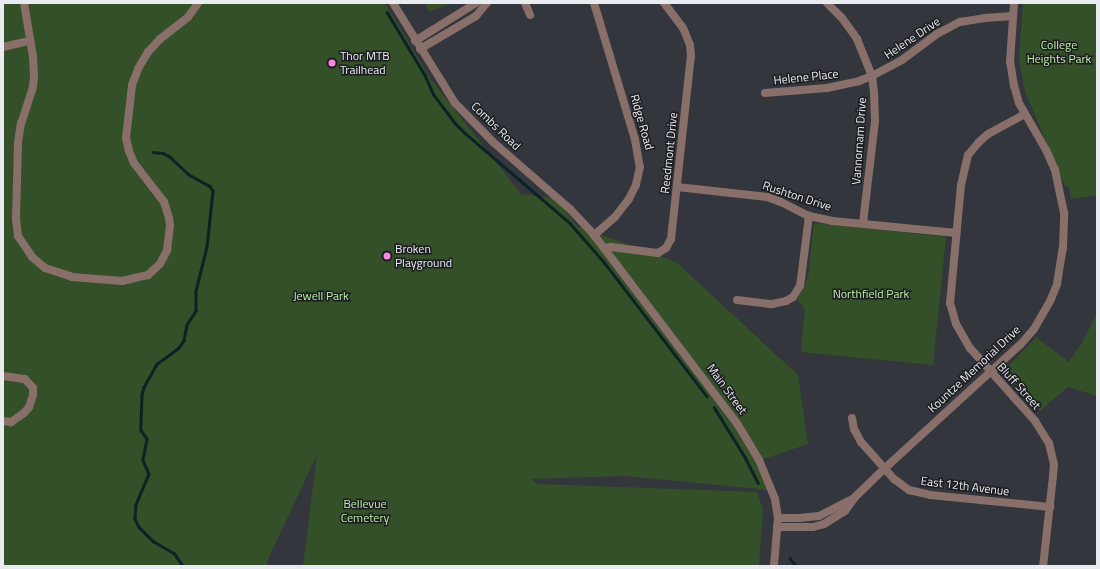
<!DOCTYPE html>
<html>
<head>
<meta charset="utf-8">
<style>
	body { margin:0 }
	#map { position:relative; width:1100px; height:569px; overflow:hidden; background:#33363d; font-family:"Titillium Web",sans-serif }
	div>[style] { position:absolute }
	.green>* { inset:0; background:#345028 }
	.stream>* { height:2.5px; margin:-1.25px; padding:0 1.25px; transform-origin:1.25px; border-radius:1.25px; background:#0b2324 }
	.minor>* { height:8px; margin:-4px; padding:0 4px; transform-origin:4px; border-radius:4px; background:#886f69 }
	.dots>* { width:11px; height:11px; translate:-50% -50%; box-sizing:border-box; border:2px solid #1c1d21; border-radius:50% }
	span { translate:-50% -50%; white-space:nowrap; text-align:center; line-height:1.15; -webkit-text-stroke:3px #1c1d21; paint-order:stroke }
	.street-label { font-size:12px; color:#e8ebef }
	.park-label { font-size:12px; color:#bef0aa }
	.poi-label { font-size:12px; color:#e8ebef }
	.left { translate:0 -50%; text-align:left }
	.frame { position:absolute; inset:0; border:4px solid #e8ebef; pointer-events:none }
</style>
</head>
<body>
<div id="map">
	<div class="green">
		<i style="clip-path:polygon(3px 3px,385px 3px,430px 78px,521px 194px,555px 198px,577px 226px,676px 262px,798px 375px,808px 444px,755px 462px,768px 490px,625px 476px,531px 479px,538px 484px,757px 492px,763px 509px,759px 566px,303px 566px,317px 454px,267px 562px,268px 566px,3px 566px)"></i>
		<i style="clip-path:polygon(425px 3px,452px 3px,429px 12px)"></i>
		<i style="clip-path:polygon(1023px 3px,1097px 3px,1097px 195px,1071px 199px,1069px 187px,1065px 186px,1025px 92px,1019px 59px)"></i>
		<i style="clip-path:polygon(814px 223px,946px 237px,933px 365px,801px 352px,805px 309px,797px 300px,808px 278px)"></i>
		<i style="clip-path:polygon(1097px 313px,1097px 396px,1068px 387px,1040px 411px,1004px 371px,1036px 337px,1069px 362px,1083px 341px)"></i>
	</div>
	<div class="stream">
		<i style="left:387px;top:12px;width:74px;rotate:58.9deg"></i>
		<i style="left:425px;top:75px;width:22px;rotate:66deg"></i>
		<i style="left:434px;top:95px;width:35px;rotate:53deg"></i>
		<i style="left:455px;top:123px;width:14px;rotate:45deg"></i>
		<i style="left:465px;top:133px;width:138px;rotate:40.6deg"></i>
		<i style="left:570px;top:223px;width:52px;rotate:48.9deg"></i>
		<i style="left:604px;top:262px;width:169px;rotate:52.5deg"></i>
		<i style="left:153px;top:152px;width:10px;rotate:6deg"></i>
		<i style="left:163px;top:153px;width:7px;rotate:27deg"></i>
		<i style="left:169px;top:156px;width:26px;rotate:43deg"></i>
		<i style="left:188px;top:174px;width:25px;rotate:29deg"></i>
		<i style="left:210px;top:186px;width:6px;rotate:59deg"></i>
		<i style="left:213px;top:191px;width:56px;rotate:96.1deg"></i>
		<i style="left:207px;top:247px;width:45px;rotate:104deg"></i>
		<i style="left:196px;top:291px;width:20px;rotate:90deg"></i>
		<i style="left:196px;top:311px;width:17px;rotate:123deg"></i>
		<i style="left:187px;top:325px;width:16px;rotate:101deg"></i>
		<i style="left:184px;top:341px;width:10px;rotate:127deg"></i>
		<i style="left:178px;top:349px;width:26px;rotate:144deg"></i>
		<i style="left:157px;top:364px;width:26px;rotate:119deg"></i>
		<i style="left:144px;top:387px;width:8px;rotate:104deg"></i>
		<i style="left:142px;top:395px;width:35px;rotate:92deg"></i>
		<i style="left:141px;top:430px;width:11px;rotate:56deg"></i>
		<i style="left:147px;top:439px;width:21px;rotate:101deg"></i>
		<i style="left:143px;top:460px;width:15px;rotate:67deg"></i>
		<i style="left:149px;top:474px;width:33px;rotate:113deg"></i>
		<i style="left:136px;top:504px;width:15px;rotate:94deg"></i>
		<i style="left:135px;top:519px;width:9px;rotate:63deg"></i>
		<i style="left:139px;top:527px;width:20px;rotate:45deg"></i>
		<i style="left:153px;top:541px;width:24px;rotate:30deg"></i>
		<i style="left:174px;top:553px;width:16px;rotate:55deg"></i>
		<i style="left:714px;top:407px;width:59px;rotate:58.2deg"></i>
		<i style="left:745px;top:457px;width:29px;rotate:63deg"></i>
		<i style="left:790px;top:558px;width:10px;rotate:53deg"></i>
	</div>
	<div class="minor">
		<i style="left:24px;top:3px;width:54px;rotate:80.4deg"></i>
		<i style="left:33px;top:56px;width:21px;rotate:87deg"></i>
		<i style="left:34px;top:77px;width:10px;rotate:96deg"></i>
		<i style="left:33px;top:87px;width:38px;rotate:108deg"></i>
		<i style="left:21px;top:123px;width:20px;rotate:99deg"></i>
		<i style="left:18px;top:143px;width:76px;rotate:91.5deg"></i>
		<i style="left:16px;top:219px;width:17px;rotate:83deg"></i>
		<i style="left:18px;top:236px;width:25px;rotate:56deg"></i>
		<i style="left:32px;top:257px;width:17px;rotate:40deg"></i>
		<i style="left:45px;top:268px;width:28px;rotate:18deg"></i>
		<i style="left:72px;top:277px;width:50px;rotate:4.6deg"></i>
		<i style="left:122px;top:281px;width:27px;rotate:-13deg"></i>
		<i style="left:148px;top:275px;width:16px;rotate:-43deg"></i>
		<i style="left:160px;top:264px;width:16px;rotate:-63deg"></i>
		<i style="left:167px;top:250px;width:24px;rotate:-83deg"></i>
		<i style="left:170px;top:226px;width:8px;rotate:-97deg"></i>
		<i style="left:169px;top:218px;width:17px;rotate:-107deg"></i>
		<i style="left:164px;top:202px;width:49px;rotate:-127.6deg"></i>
		<i style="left:134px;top:163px;width:13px;rotate:-113deg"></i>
		<i style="left:129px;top:151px;width:13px;rotate:-103deg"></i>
		<i style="left:126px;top:138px;width:53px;rotate:-83.5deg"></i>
		<i style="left:132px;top:85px;width:19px;rotate:-69deg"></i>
		<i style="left:139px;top:67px;width:17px;rotate:-59deg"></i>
		<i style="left:148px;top:52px;width:18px;rotate:-47deg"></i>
		<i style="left:160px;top:39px;width:36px;rotate:-38deg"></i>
		<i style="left:188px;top:17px;width:17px;rotate:-54deg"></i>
		<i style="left:393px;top:3px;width:118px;rotate:58.2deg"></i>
		<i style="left:455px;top:103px;width:54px;rotate:45.7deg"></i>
		<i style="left:493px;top:142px;width:102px;rotate:41deg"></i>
		<i style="left:570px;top:209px;width:35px;rotate:47deg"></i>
		<i style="left:594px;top:235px;width:238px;rotate:52.8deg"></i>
		<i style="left:738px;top:425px;width:41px;rotate:59deg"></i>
		<i style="left:759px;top:460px;width:42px;rotate:67.7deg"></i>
		<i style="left:775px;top:499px;width:19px;rotate:81deg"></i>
		<i style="left:778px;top:518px;width:48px;rotate:94.8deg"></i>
		<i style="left:525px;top:3px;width:13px;rotate:67deg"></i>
		<i style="left:594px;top:3px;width:143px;rotate:73.3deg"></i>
		<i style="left:635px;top:140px;width:27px;rotate:80deg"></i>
		<i style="left:640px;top:167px;width:18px;rotate:103deg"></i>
		<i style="left:636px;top:185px;width:16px;rotate:117deg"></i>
		<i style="left:629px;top:199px;width:23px;rotate:128deg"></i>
		<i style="left:615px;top:217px;width:28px;rotate:139deg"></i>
		<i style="left:827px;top:3px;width:21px;rotate:45deg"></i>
		<i style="left:842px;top:18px;width:26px;rotate:54deg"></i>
		<i style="left:857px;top:39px;width:40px;rotate:68deg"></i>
		<i style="left:872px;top:76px;width:17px;rotate:83deg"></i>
		<i style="left:874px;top:93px;width:28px;rotate:88deg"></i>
		<i style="left:875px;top:121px;width:103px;rotate:96.7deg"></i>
		<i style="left:415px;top:41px;width:72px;rotate:-31.9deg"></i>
		<i style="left:3px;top:47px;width:28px;rotate:-13deg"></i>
		<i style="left:420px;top:49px;width:65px;rotate:-30.5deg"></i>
		<i style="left:476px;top:16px;width:17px;rotate:-50deg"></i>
		<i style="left:765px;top:93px;width:62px;rotate:-4.6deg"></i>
		<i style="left:827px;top:88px;width:33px;rotate:-12deg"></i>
		<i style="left:859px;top:81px;width:14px;rotate:-21deg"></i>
		<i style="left:872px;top:76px;width:34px;rotate:-28deg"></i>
		<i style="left:902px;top:60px;width:44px;rotate:-36.6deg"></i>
		<i style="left:937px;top:34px;width:26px;rotate:-28deg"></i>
		<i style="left:960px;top:22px;width:25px;rotate:-9deg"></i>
		<i style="left:985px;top:18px;width:28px;rotate:-4deg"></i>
		<i style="left:1025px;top:114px;width:42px;rotate:151.6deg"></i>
		<i style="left:988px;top:134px;width:12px;rotate:138deg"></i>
		<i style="left:979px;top:142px;width:17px;rotate:130deg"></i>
		<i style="left:968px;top:155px;width:31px;rotate:103deg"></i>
		<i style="left:961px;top:185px;width:119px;rotate:95.3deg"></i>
		<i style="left:950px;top:303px;width:22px;rotate:74deg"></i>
		<i style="left:956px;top:324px;width:28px;rotate:60deg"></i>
		<i style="left:970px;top:348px;width:98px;rotate:48.3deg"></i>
		<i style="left:1035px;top:421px;width:26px;rotate:58deg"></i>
		<i style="left:1049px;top:443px;width:22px;rotate:77deg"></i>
		<i style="left:1054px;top:464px;width:12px;rotate:95deg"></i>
		<i style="left:1053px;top:476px;width:91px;rotate:96.3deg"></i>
		<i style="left:677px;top:187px;width:91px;rotate:6.3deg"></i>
		<i style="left:767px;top:197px;width:15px;rotate:20deg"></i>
		<i style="left:781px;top:202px;width:31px;rotate:27deg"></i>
		<i style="left:809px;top:216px;width:24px;rotate:12deg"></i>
		<i style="left:832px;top:221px;width:125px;rotate:5.5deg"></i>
		<i style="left:604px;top:248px;width:7px;rotate:-8deg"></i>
		<i style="left:611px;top:247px;width:47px;rotate:7.3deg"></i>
		<i style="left:658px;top:253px;width:9px;rotate:-32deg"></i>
		<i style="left:666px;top:248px;width:10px;rotate:-61deg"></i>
		<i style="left:671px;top:239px;width:184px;rotate:-83.8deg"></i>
		<i style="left:691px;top:56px;width:11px;rotate:-95deg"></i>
		<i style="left:690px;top:45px;width:18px;rotate:-112deg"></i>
		<i style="left:683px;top:28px;width:31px;rotate:-127deg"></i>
		<i style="left:737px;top:300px;width:35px;rotate:7deg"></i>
		<i style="left:772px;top:304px;width:14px;rotate:-12deg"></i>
		<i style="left:786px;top:301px;width:8px;rotate:-30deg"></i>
		<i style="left:793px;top:297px;width:13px;rotate:-58deg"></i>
		<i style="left:800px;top:286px;width:7px;rotate:-82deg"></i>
		<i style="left:801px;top:279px;width:64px;rotate:-82.8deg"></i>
		<i style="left:3px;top:376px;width:22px;rotate:8deg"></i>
		<i style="left:25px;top:379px;width:12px;rotate:48deg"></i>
		<i style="left:33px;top:388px;width:7px;rotate:90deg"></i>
		<i style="left:33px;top:395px;width:13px;rotate:108deg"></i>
		<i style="left:29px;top:407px;width:8px;rotate:130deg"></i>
		<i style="left:24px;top:413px;width:16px;rotate:145deg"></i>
		<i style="left:11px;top:422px;width:8px;rotate:-173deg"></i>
		<i style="left:852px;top:418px;width:11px;rotate:80deg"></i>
		<i style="left:854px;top:429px;width:15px;rotate:62deg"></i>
		<i style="left:861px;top:442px;width:50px;rotate:48.3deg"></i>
		<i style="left:894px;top:479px;width:19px;rotate:36deg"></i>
		<i style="left:909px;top:490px;width:22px;rotate:13deg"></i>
		<i style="left:930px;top:495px;width:121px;rotate:5.7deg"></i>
		<i style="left:778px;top:518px;width:21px"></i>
		<i style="left:799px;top:518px;width:20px;rotate:-6deg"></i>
		<i style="left:819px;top:516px;width:38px;rotate:-27deg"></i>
		<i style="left:777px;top:527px;width:36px"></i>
		<i style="left:813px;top:527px;width:11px;rotate:-15deg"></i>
		<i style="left:824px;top:524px;width:25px;rotate:-32deg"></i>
		<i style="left:845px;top:511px;width:17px;rotate:-54deg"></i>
		<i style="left:855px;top:497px;width:40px;rotate:-44deg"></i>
		<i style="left:884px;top:469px;width:185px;rotate:-42.4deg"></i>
		<i style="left:1021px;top:344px;width:20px;rotate:-49deg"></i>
		<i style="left:1034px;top:329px;width:34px;rotate:-60deg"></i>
		<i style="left:1051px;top:299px;width:16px;rotate:-68deg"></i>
		<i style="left:1057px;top:284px;width:36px;rotate:-81deg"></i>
		<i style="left:1063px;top:248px;width:35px;rotate:-88deg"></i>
		<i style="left:1064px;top:213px;width:44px;rotate:-101.8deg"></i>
		<i style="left:1055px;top:170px;width:22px;rotate:-114deg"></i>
		<i style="left:1046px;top:150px;width:54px;rotate:-119.9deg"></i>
		<i style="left:1019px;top:103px;width:18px;rotate:-106deg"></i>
		<i style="left:1014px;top:86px;width:24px;rotate:-99deg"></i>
		<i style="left:1010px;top:62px;width:59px;rotate:-86.1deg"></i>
	</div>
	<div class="dots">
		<i style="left:332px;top:63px;background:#fe85e0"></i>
		<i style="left:387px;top:256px;background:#fe85e0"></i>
	</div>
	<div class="street-label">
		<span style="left:912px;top:38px;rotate:-34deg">Helene Drive</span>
		<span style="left:806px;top:77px;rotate:-6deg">Helene Place</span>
		<span style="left:642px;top:122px;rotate:74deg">Ridge Road</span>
		<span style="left:496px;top:126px;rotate:44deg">Combs Road</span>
		<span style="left:859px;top:141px;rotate:-86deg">Vannornam Drive</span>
		<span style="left:669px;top:153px;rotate:-84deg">Reedmont Drive</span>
		<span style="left:797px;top:196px;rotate:18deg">Rushton Drive</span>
		<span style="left:974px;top:369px;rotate:-43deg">Kountze Memorial Drive</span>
		<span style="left:1019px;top:386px;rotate:48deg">Bluff Street</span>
		<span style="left:727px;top:389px;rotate:54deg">Main Street</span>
		<span style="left:965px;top:486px;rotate:7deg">East 12th Avenue</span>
	</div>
	<div class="park-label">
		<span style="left:1059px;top:52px">College<br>Heights Park</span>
		<span style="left:871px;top:294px">Northfield Park</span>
		<span style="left:321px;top:296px">Jewell Park</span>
		<span style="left:365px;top:511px">Bellevue<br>Cemetery</span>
	</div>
	<div class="poi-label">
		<span class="left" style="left:340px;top:63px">Thor MTB<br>Trailhead</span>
		<span class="left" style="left:395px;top:256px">Broken<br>Playground</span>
	</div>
	<div class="frame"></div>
</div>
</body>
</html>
